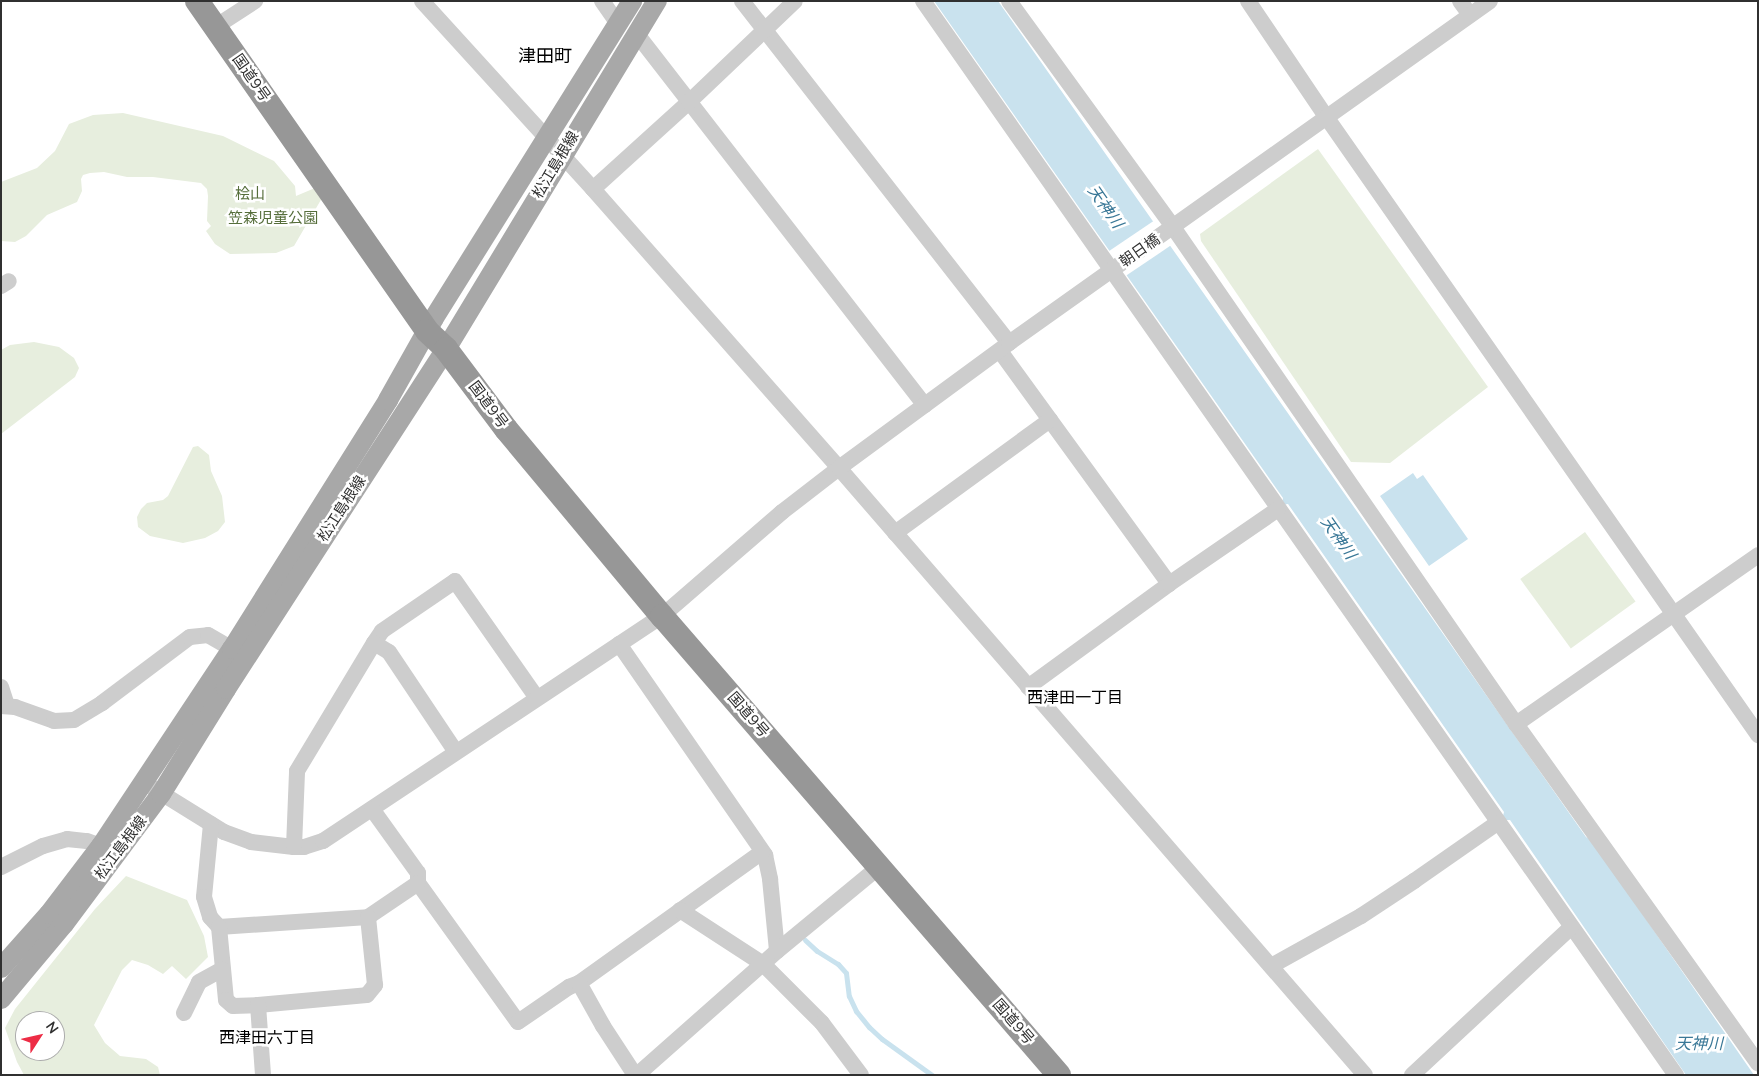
<!DOCTYPE html>
<html>
<head>
<meta charset="utf-8">
<style>
	body { margin:0 }
	#map { position:relative; width:1759px; height:1076px; overflow:hidden; background:#fff; font-family:"Nunito Sans","Noto Sans JP",sans-serif }
	div>[style] { position:absolute }
	.green>* { inset:0; background:#e7eede; transform-origin:0 0 }
	.water>* { inset:0; background:#c9e2ee }
	.pier>* { inset:0; background:#fff; transform-origin:0 0 }
	.stream>* { height:5px; margin:-2.5px; padding:0 2.5px; transform-origin:2.5px; border-radius:2.5px; background:#c9e2ee }
	.minor>* { height:16px; margin:-8px; padding:0 8px; transform-origin:8px; border-radius:8px; background:#cdcdcd }
	.major>* { height:20px; margin:-10px; padding:0 10px; transform-origin:10px; border-radius:10px; background:#a8a8a8 }
	.highway>* { height:24px; margin:-12px; padding:0 12px; transform-origin:12px; border-radius:12px; background:#979797 }
	span { translate:-50% -50%; white-space:nowrap; text-align:center; line-height:1.15; -webkit-text-stroke:5px #fff; paint-order:stroke }
	.street-label { font-size:15px; color:#303030 }
	.park-label { font-size:15px; color:#566e3b }
	.water-label { font-size:16px; color:#3a7897; font-style:italic }
	.neighbourhood-label { font-size:16px; color:#000 }
	.quarter-label { font-size:18px; color:#000 }
	.frame { position:absolute; inset:0; border:2px solid #303030; pointer-events:none }
	.north { position:absolute; left:15px; top:1011px; width:50px; height:50px; box-sizing:border-box; background:#fff; border:1px solid #acacac; border-radius:50%; rotate:55deg; font-size:14px; font-weight:700; line-height:20px; text-align:center; color:#303030 }
	.north::after { content:''; display:block; margin:auto; width:18px; height:22px; background:#ed2c45; clip-path:polygon(50% 0,100% 100%,50% 72%,0 100%) }
</style>
</head>
<body>
<div id="map">
	<div class="green">
		<i style="clip-path:polygon(123px 113px,223px 136px,274px 161px,295px 186px,296px 196px,315px 188px,322px 198px,294px 246px,276px 253px,230px 254px,215px 244px,206px 231px,211px 226px,207px 221px,208px 196px,207px 189px,201px 183px,153px 177px,127px 177px,104px 172px,90px 173px,83px 175px,81px 179px,82px 191px,77px 202px,47px 215px,26px 236px,15px 242px,1px 241px,1px 182px,37px 168px,55px 151px,69px 124px,93px 115px)"></i>
		<i style="clip-path:polygon(1318px 149px,1488px 387px,1390px 463px,1351px 462px,1201px 241px,1200px 234px)"></i>
		<i style="clip-path:polygon(34px 342px,59px 347px,74px 358px,79px 368px,75px 377px,1px 434px,1px 350px,10px 345px)"></i>
		<i style="clip-path:polygon(198px 446px,209px 455px,211px 471px,222px 496px,225px 522px,218px 531px,205px 538px,183px 543px,150px 536px,138px 527px,137px 517px,141px 509px,147px 503px,163px 500px,168px 496px,193px 447px)"></i>
		<i style="left:1585px;top:532px;width:86px;height:80px;rotate:54deg"></i>
		<i style="clip-path:polygon(evenodd,126px 876px,187px 900px,204px 936px,208px 957px,186px 979px,172px 966px,163px 974px,148px 965px,132px 960px,122px 970px,94px 1025px,105px 1043px,120px 1056px,146px 1059px,158px 1067px,160px 1075px,24px 1075px,17px 1062px,5px 1028px,15px 1009px,95px 909px,126px 876px,25px 1021px,55px 1021px,55px 1051px,25px 1051px,25px 1021px)"></i>
	</div>
	<div class="water">
		<i style="clip-path:polygon(934px 1px,998px 1px,1586px 837px,1591px 840px,1754px 1075px,1686px 1075px,1510px 820px,1502px 820px,1504px 812px,1288px 504px,1282px 505px,1283px 498px)"></i>
		<i style="clip-path:polygon(1413px 473px,1417px 479px,1423px 475px,1468px 539px,1429px 566px,1380px 496px)"></i>
	</div>
	<div class="pier">
		<i style="left:1155px;top:220px;width:30px;height:58px;rotate:56deg"></i>
	</div>
	<div class="stream">
		<i style="left:805px;top:940px;width:16px;rotate:43deg"></i>
		<i style="left:817px;top:951px;width:25px;rotate:32deg"></i>
		<i style="left:838px;top:964px;width:12px;rotate:48deg"></i>
		<i style="left:846px;top:973px;width:23px;rotate:83deg"></i>
		<i style="left:849px;top:996px;width:17px;rotate:65deg"></i>
		<i style="left:856px;top:1011px;width:21px;rotate:51deg"></i>
		<i style="left:869px;top:1027px;width:18px;rotate:43deg"></i>
		<i style="left:882px;top:1039px;width:62px;rotate:35.8deg"></i>
	</div>
	<div class="minor">
		<i style="left:422px;top:1px;width:254px;rotate:47.7deg"></i>
		<i style="left:593px;top:189px;width:372px;rotate:48.6deg"></i>
		<i style="left:839px;top:468px;width:803px;rotate:49.09deg"></i>
		<i style="left:602px;top:1px;width:28px;rotate:55deg"></i>
		<i style="left:742px;top:1px;width:434px;rotate:52deg"></i>
		<i style="left:923px;top:1px;width:1312px;rotate:54.97deg"></i>
		<i style="left:1009px;top:1px;width:279px;rotate:54deg"></i>
		<i style="left:1173px;top:227px;width:604px;rotate:55.39deg"></i>
		<i style="left:1516px;top:724px;width:417px;rotate:54.5deg"></i>
		<i style="left:1248px;top:1px;width:141px;rotate:56deg"></i>
		<i style="left:1327px;top:118px;width:753px;rotate:55.06deg"></i>
		<i style="left:1460px;top:1px;width:17px;rotate:54deg"></i>
		<i style="left:215px;top:27px;width:48px;rotate:-33deg"></i>
		<i style="left:636px;top:33px;width:471px;rotate:52.2deg"></i>
		<i style="left:593px;top:189px;width:130px;rotate:-42.2deg"></i>
		<i style="left:689px;top:102px;width:146px;rotate:-43.6deg"></i>
		<i style="left:1px;top:286px;width:9px;rotate:-32deg"></i>
		<i style="left:1000px;top:351px;width:288px;rotate:54deg"></i>
		<i style="left:895px;top:533px;width:192px;rotate:-36.1deg"></i>
		<i style="left:374px;top:643px;width:14px;rotate:-56deg"></i>
		<i style="left:382px;top:631px;width:88px;rotate:-34.4deg"></i>
		<i style="left:455px;top:581px;width:143px;rotate:55deg"></i>
		<i style="left:619px;top:644px;width:257px;rotate:55.3deg"></i>
		<i style="left:765px;top:855px;width:25px;rotate:78deg"></i>
		<i style="left:770px;top:879px;width:72px;rotate:84.4deg"></i>
		<i style="left:1px;top:687px;width:20px;rotate:72deg"></i>
		<i style="left:1028px;top:687px;width:175px;rotate:-36.1deg"></i>
		<i style="left:1169px;top:584px;width:132px;rotate:-34.5deg"></i>
		<i style="left:1px;top:706px;width:14px;rotate:4deg"></i>
		<i style="left:15px;top:707px;width:41px;rotate:19.7deg"></i>
		<i style="left:54px;top:721px;width:20px;rotate:-3deg"></i>
		<i style="left:74px;top:720px;width:33px;rotate:-31deg"></i>
		<i style="left:102px;top:703px;width:110px;rotate:-36.9deg"></i>
		<i style="left:190px;top:637px;width:18px;rotate:-6deg"></i>
		<i style="left:208px;top:635px;width:28px;rotate:30deg"></i>
		<i style="left:1516px;top:724px;width:295px;rotate:-34.9deg"></i>
		<i style="left:145px;top:783px;width:93px;rotate:31.8deg"></i>
		<i style="left:224px;top:832px;width:29px;rotate:20deg"></i>
		<i style="left:251px;top:842px;width:43px;rotate:6.6deg"></i>
		<i style="left:294px;top:847px;width:10px"></i>
		<i style="left:304px;top:847px;width:20px;rotate:-18deg"></i>
		<i style="left:323px;top:841px;width:407px;rotate:-33.6deg"></i>
		<i style="left:662px;top:616px;width:159px;rotate:-40.9deg"></i>
		<i style="left:782px;top:512px;width:72px;rotate:-37.7deg"></i>
		<i style="left:839px;top:468px;width:211px;rotate:-36.3deg"></i>
		<i style="left:1009px;top:343px;width:590px;rotate:-35.41deg"></i>
		<i style="left:372px;top:809px;width:79px;rotate:54.3deg"></i>
		<i style="left:418px;top:873px;width:10px;rotate:90deg"></i>
		<i style="left:418px;top:883px;width:171px;rotate:54.3deg"></i>
		<i style="left:518px;top:1022px;width:62px;rotate:-34.5deg"></i>
		<i style="left:569px;top:987px;width:11px;rotate:-22deg"></i>
		<i style="left:579px;top:983px;width:225px;rotate:-35.6deg"></i>
		<i style="left:211px;top:824px;width:73px;rotate:95.5deg"></i>
		<i style="left:204px;top:897px;width:21px;rotate:73deg"></i>
		<i style="left:210px;top:917px;width:13px;rotate:48deg"></i>
		<i style="left:219px;top:927px;width:149px;rotate:-3.8deg"></i>
		<i style="left:368px;top:917px;width:60px;rotate:-34.2deg"></i>
		<i style="left:294px;top:847px;width:76px;rotate:-87.7deg"></i>
		<i style="left:297px;top:771px;width:149px;rotate:-59deg"></i>
		<i style="left:374px;top:643px;width:17px;rotate:31deg"></i>
		<i style="left:389px;top:652px;width:120px;rotate:56.2deg"></i>
		<i style="left:1px;top:867px;width:47px;rotate:-26.6deg"></i>
		<i style="left:43px;top:846px;width:25px;rotate:-16deg"></i>
		<i style="left:67px;top:839px;width:20px;rotate:6deg"></i>
		<i style="left:87px;top:841px;width:15px;rotate:20deg"></i>
		<i style="left:680px;top:910px;width:99px;rotate:33deg"></i>
		<i style="left:763px;top:964px;width:83px;rotate:45deg"></i>
		<i style="left:822px;top:1023px;width:65px;rotate:53.1deg"></i>
		<i style="left:219px;top:927px;width:73px;rotate:84.5deg"></i>
		<i style="left:226px;top:1000px;width:9px;rotate:41deg"></i>
		<i style="left:233px;top:1006px;width:25px;rotate:-2deg"></i>
		<i style="left:258px;top:1005px;width:109px;rotate:-5.2deg"></i>
		<i style="left:367px;top:995px;width:13px;rotate:-51deg"></i>
		<i style="left:375px;top:985px;width:68px;rotate:-95.9deg"></i>
		<i style="left:1271px;top:966px;width:103px;rotate:-29.1deg"></i>
		<i style="left:1361px;top:916px;width:64px;rotate:-33.4deg"></i>
		<i style="left:1414px;top:881px;width:101px;rotate:-34.9deg"></i>
		<i style="left:579px;top:983px;width:49px;rotate:60.8deg"></i>
		<i style="left:603px;top:1026px;width:59px;rotate:56.9deg"></i>
		<i style="left:258px;top:1005px;width:70px;rotate:85.9deg"></i>
		<i style="left:184px;top:1013px;width:34px;rotate:-64deg"></i>
		<i style="left:199px;top:982px;width:26px;rotate:-29deg"></i>
		<i style="left:637px;top:1075px;width:187px;rotate:-41.5deg"></i>
		<i style="left:777px;top:951px;width:132px;rotate:-39.5deg"></i>
		<i style="left:1412px;top:1075px;width:217px;rotate:-42.9deg"></i>
	</div>
	<div class="major">
		<i style="left:1px;top:968px;width:72px;rotate:-48.4deg"></i>
		<i style="left:49px;top:914px;width:86px;rotate:-52.6deg"></i>
		<i style="left:101px;top:846px;width:237px;rotate:-56.4deg"></i>
		<i style="left:232px;top:649px;width:294px;rotate:-57.9deg"></i>
		<i style="left:388px;top:400px;width:94px;rotate:-60.7deg"></i>
		<i style="left:434px;top:318px;width:374px;rotate:-58deg"></i>
		<i style="left:1px;top:999px;width:98px;rotate:-50deg"></i>
		<i style="left:64px;top:924px;width:162px;rotate:-53.3deg"></i>
		<i style="left:161px;top:794px;width:123px;rotate:-58.2deg"></i>
		<i style="left:226px;top:689px;width:405px;rotate:-57.1deg"></i>
		<i style="left:446px;top:349px;width:407px;rotate:-58.8deg"></i>
	</div>
	<div class="highway">
		<i style="left:197px;top:1px;width:402px;rotate:55.1deg"></i>
		<i style="left:427px;top:331px;width:26px;rotate:43deg"></i>
		<i style="left:446px;top:349px;width:100px;rotate:53.1deg"></i>
		<i style="left:506px;top:429px;width:244px;rotate:50.2deg"></i>
		<i style="left:662px;top:616px;width:607px;rotate:49.14deg"></i>
	</div>
	<div class="street-label">
		<span style="left:251px;top:78px;rotate:55deg">国道9号</span>
		<span style="left:556px;top:165px;rotate:-59deg">松江島根線</span>
		<span style="left:1140px;top:251px;rotate:-35deg">朝日橋</span>
		<span style="left:488px;top:405px;rotate:53deg">国道9号</span>
		<span style="left:342px;top:509px;rotate:-57deg">松江島根線</span>
		<span style="left:748px;top:715px;rotate:49deg">国道9号</span>
		<span style="left:121px;top:848px;rotate:-53deg">松江島根線</span>
		<span style="left:1013px;top:1022px;rotate:49deg">国道9号</span>
	</div>
	<div class="park-label">
		<span style="left:250px;top:195px">桧山</span>
		<span style="left:273px;top:219px">笠森児童公園</span>
	</div>
	<div class="water-label">
		<span style="left:1105px;top:207px;rotate:55deg">天神川</span>
		<span style="left:1338px;top:538px;rotate:55deg">天神川</span>
		<span style="left:1699px;top:1044px">天神川</span>
	</div>
	<div class="neighbourhood-label">
		<span style="left:1075px;top:698px">西津田一丁目</span>
		<span style="left:267px;top:1038px">西津田六丁目</span>
	</div>
	<div class="quarter-label">
		<span style="left:545px;top:56px">津田町</span>
	</div>
	<div class="frame"></div>
	<div class="north">N</div>
</div>
</body>
</html>
